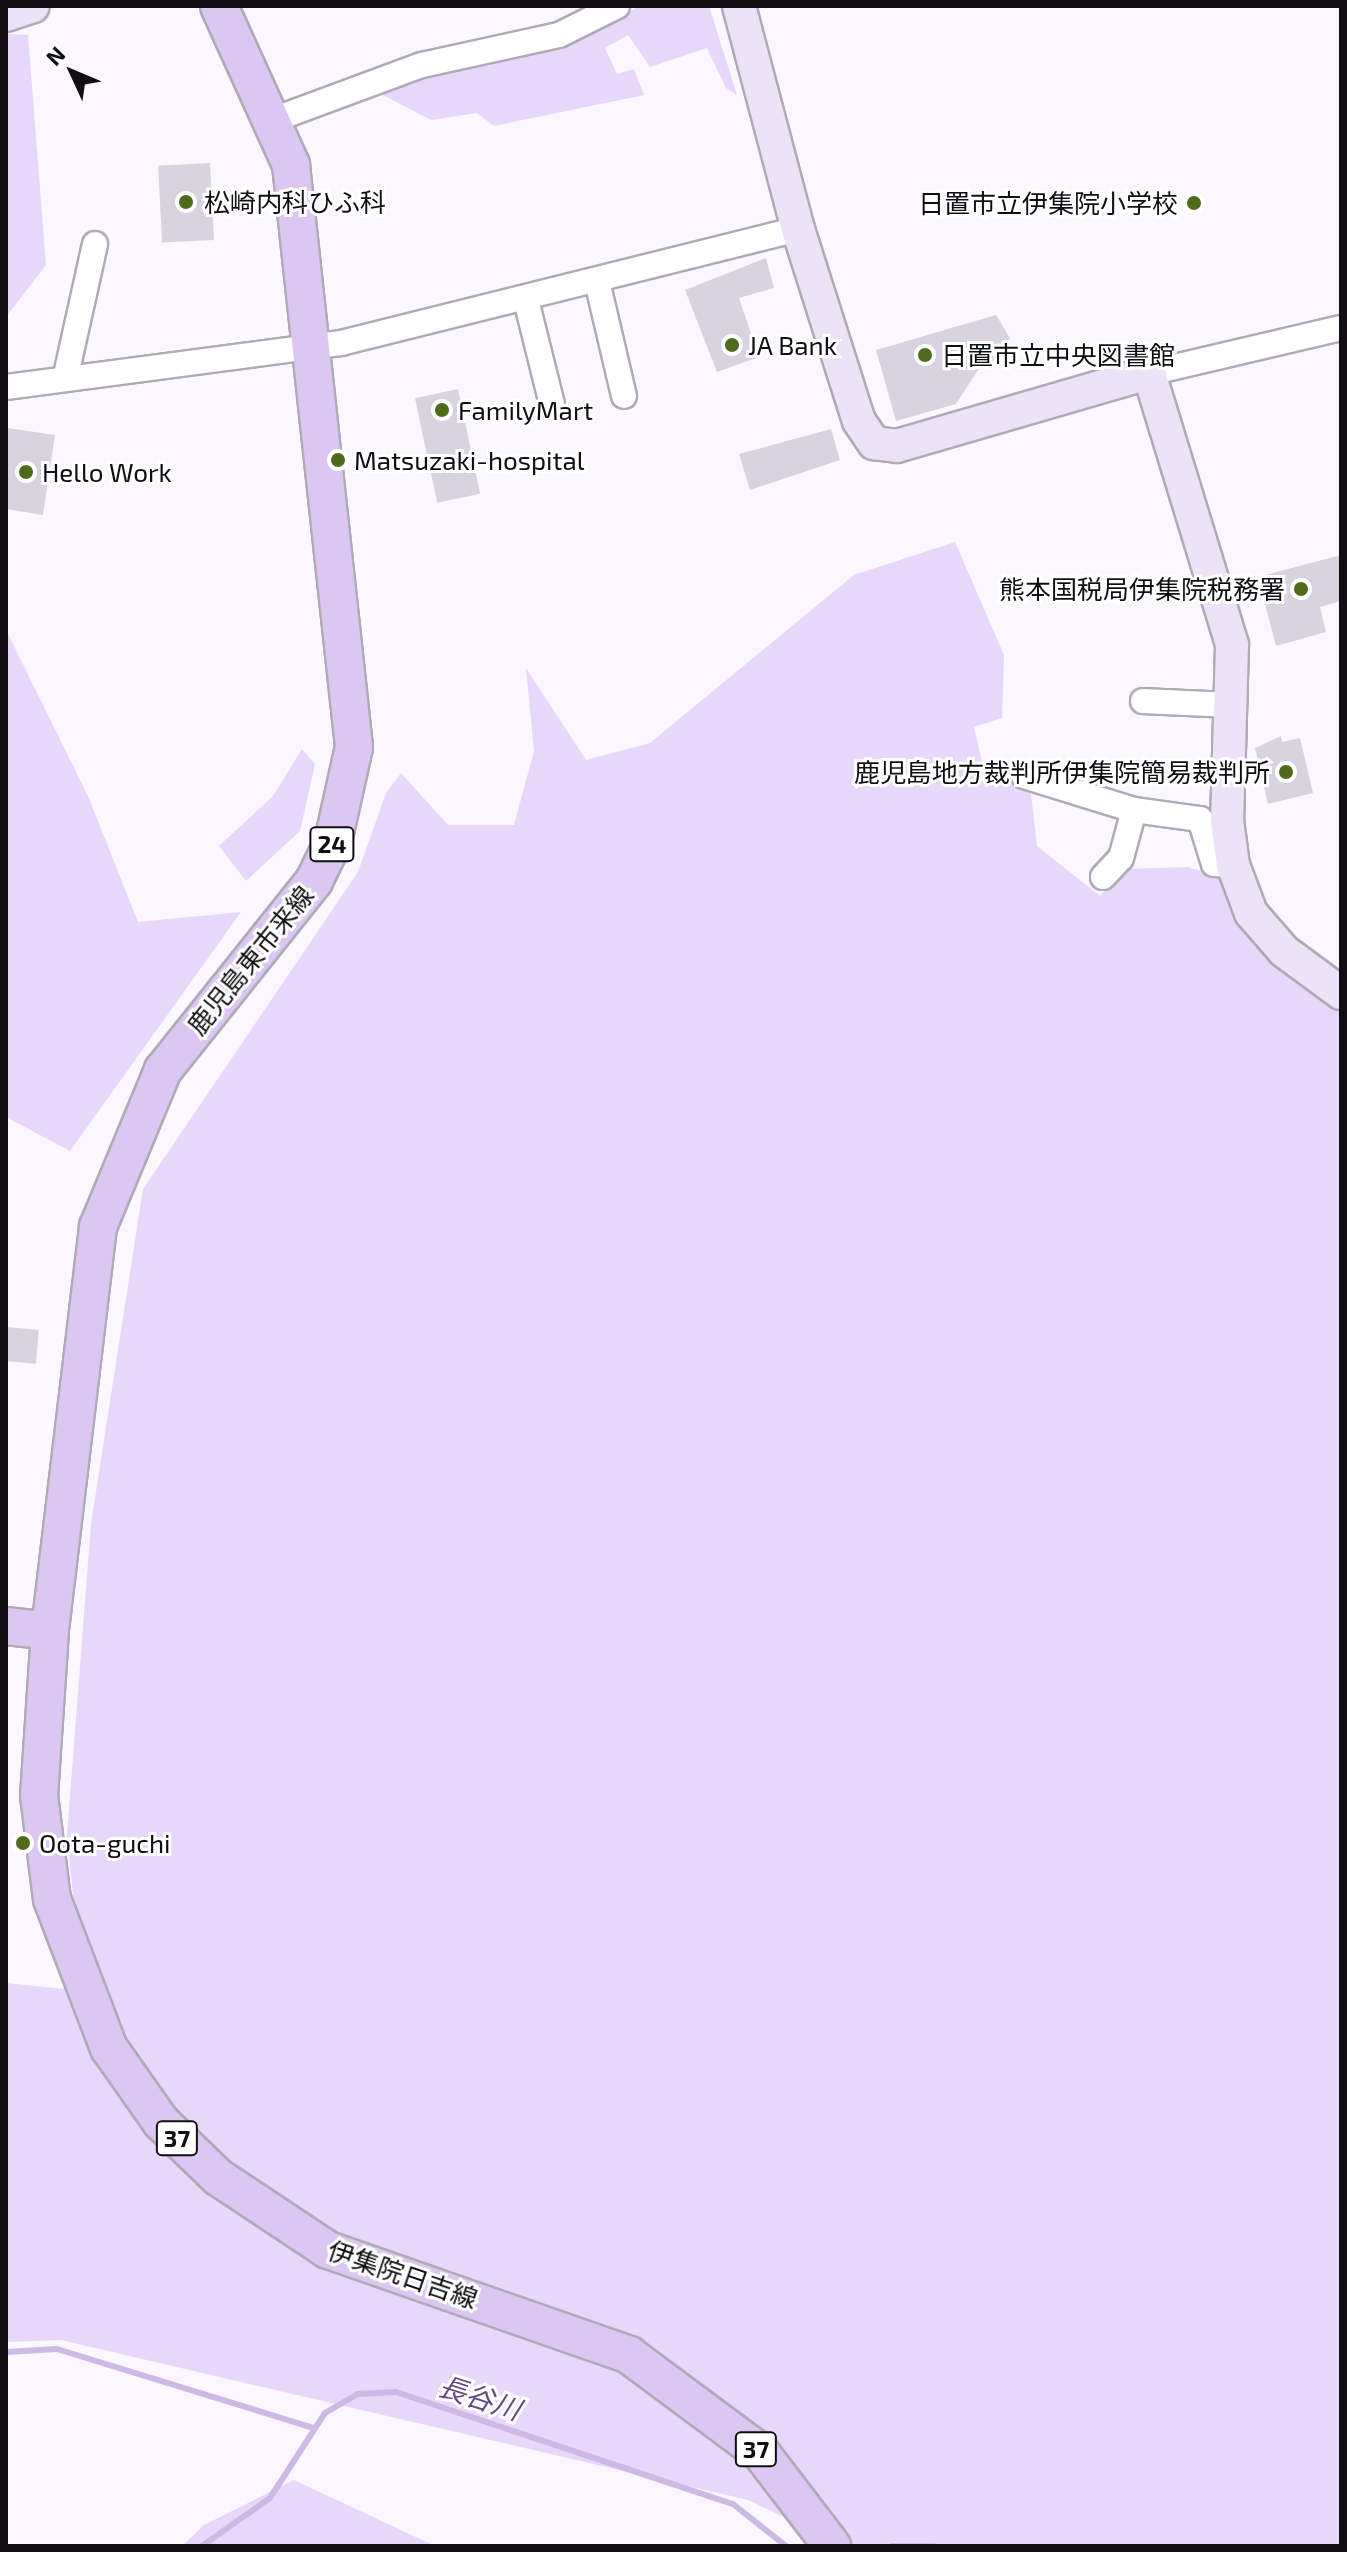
<!DOCTYPE html>
<html>
<head>
<meta charset="utf-8">
<style>
	body { margin:0 }
	#map { position:relative; width:1347px; height:2552px; overflow:hidden; background:#faf7ff; font-family:"Exo 2","Noto Sans JP",sans-serif }
	div>[style] { position:absolute }
	.green>* { inset:0; background:#e7d7fa }
	.stream>* { height:6px; margin:-3px; padding:0 3px; transform-origin:3px; border-radius:3px; background:#cdb9e4 }
	.building>* { inset:0; background:#d9d3e0; transform-origin:0 0 }
	.roads { filter:drop-shadow(2px 0 #b0aab7) drop-shadow(-2px 0 #b0aab7) drop-shadow(0 2px #b0aab7) drop-shadow(0 -2px #b0aab7) }
	.street>* { height:24px; margin:-12px; padding:0 12px; transform-origin:12px; border-radius:12px; background:#fff }
	.secondary>* { height:32px; margin:-16px; padding:0 16px; transform-origin:16px; border-radius:16px; background:#ede3f9 }
	.primary>* { height:36px; margin:-18px; padding:0 18px; transform-origin:18px; border-radius:18px; background:#dcc7f2 }
	.dots>* { width:22px; height:22px; translate:-50% -50%; box-sizing:border-box; border:4px solid #fff; border-radius:50% }
	span { translate:-50% -50%; white-space:nowrap; text-align:center; line-height:1.15; -webkit-text-stroke:6px #fff; paint-order:stroke }
	.shield-label span { padding:2px 6px; background:#fff; border:2px solid; border-radius:6px; -webkit-text-stroke-width:0 }
	.shield-label { font-size:24px; color:#100e12; font-weight:700 }
	.poi-label { font-size:26px; color:#100e12 }
	.left { translate:0 -50%; text-align:left }
	.right { translate:-100% -50%; text-align:right }
	.street-label { font-size:26px; color:#100e12 }
	.water-label { font-size:28px; color:#644980; font-style:italic }
	.frame { position:absolute; inset:0; border:8px solid #100e12; pointer-events:none }
	.north { position:absolute; left:32px; top:32px; width:80px; height:80px; -webkit-text-stroke:6px #fff; paint-order:stroke; rotate:314deg; font-size:22px; font-weight:700; line-height:32px; text-align:center; color:#100e12 }
	.north::after { content:''; display:block; margin:auto; width:28px; height:36px; background:#100e12; clip-path:polygon(50% 0,100% 100%,50% 72%,0 100%) }
</style>
</head>
<body>
<div id="map">
	<div class="green">
		<i style="clip-path:polygon(640px 6px,709px 6px,737px 95px,726px 88px,707px 48px,650px 67px,628px 35px,605px 48px,617px 74px,634px 69px,644px 95px,494px 126px,477px 113px,431px 120px,381px 94px,424px 75px,566px 45px)"></i>
		<i style="clip-path:polygon(6px 34px,28px 35px,46px 265px,6px 317px)"></i>
		<i style="clip-path:polygon(955px 542px,1004px 655px,1002px 718px,974px 727px,983px 766px,1031px 794px,1037px 846px,1100px 896px,1125px 869px,1188px 867px,1220px 877px,1263px 950px,1341px 1012px,1341px 2546px,844px 2546px,748px 2500px,61px 2340px,6px 2342px,6px 1983px,105px 1993px,73px 1895px,67px 1835px,91px 1524px,143px 1189px,358px 872px,386px 793px,401px 773px,448px 825px,514px 825px,534px 751px,526px 668px,586px 760px,650px 743px,854px 575px)"></i>
		<i style="clip-path:polygon(6px 630px,88px 796px,138px 922px,241px 912px,70px 1151px,6px 1117px)"></i>
		<i style="clip-path:polygon(302px 749px,315px 764px,300px 831px,246px 881px,219px 846px,273px 796px)"></i>
		<i style="clip-path:polygon(294px 2480px,435px 2546px,182px 2546px,204px 2525px)"></i>
	</div>
	<div class="stream">
		<i style="left:6px;top:2352px;width:51px;rotate:-3.4deg"></i>
		<i style="left:57px;top:2349px;width:268px;rotate:17.1deg"></i>
		<i style="left:202px;top:2546px;width:83px;rotate:-35.2deg"></i>
		<i style="left:270px;top:2498px;width:101px;rotate:-57.1deg"></i>
		<i style="left:325px;top:2413px;width:38px;rotate:-30deg"></i>
		<i style="left:358px;top:2394px;width:38px;rotate:-3deg"></i>
		<i style="left:396px;top:2392px;width:355px;rotate:18.4deg"></i>
		<i style="left:733px;top:2504px;width:68px;rotate:38.4deg"></i>
		<i style="left:892px;top:2546px;width:42px"></i>
	</div>
	<div class="building">
		<i style="left:210px;top:163px;width:77px;height:52px;rotate:87deg"></i>
		<i style="clip-path:polygon(766px 258px,774px 288px,739px 298px,759px 357px,717px 372px,685px 290px)"></i>
		<i style="clip-path:polygon(996px 315px,1010px 338px,1002px 362px,980px 367px,956px 404px,896px 421px,876px 350px)"></i>
		<i style="left:458px;top:389px;width:107px;height:44px;rotate:78deg"></i>
		<i style="clip-path:polygon(8px 428px,55px 435px,43px 515px,6px 509px)"></i>
		<i style="clip-path:polygon(831px 429px,840px 460px,750px 490px,739px 454px)"></i>
		<i style="clip-path:polygon(1341px 555px,1341px 601px,1320px 607px,1326px 632px,1276px 646px,1258px 577px)"></i>
		<i style="clip-path:polygon(1281px 736px,1282px 742px,1300px 738px,1313px 793px,1268px 804px,1255px 748px)"></i>
		<i style="left:6px;top:1327px;width:33px;height:34px;rotate:5deg"></i>
	</div>
	<div class="roads">
		<div class="street">
			<i style="left:273px;top:120px;width:159px;rotate:-20.3deg"></i>
			<i style="left:422px;top:65px;width:140px;rotate:-12.4deg"></i>
			<i style="left:559px;top:35px;width:65px;rotate:-26.6deg"></i>
			<i style="left:597px;top:281px;width:118px;rotate:76.8deg"></i>
			<i style="left:526px;top:300px;width:107px;rotate:76deg"></i>
			<i style="left:1149px;top:373px;width:197px;rotate:-13.2deg"></i>
			<i style="left:66px;top:375px;width:134px;rotate:-77.5deg"></i>
			<i style="left:6px;top:387px;width:338px;rotate:-7.5deg"></i>
			<i style="left:341px;top:343px;width:471px;rotate:-14deg"></i>
			<i style="left:1143px;top:701px;width:87px;rotate:2.6deg"></i>
			<i style="left:1024px;top:776px;width:115px;rotate:17.2deg"></i>
			<i style="left:1134px;top:810px;width:67px;rotate:7.8deg"></i>
			<i style="left:1200px;top:819px;width:47px;rotate:72.7deg"></i>
			<i style="left:1214px;top:864px;width:19px;rotate:3deg"></i>
			<i style="left:1103px;top:877px;width:26px;rotate:-47deg"></i>
			<i style="left:1121px;top:858px;width:50px;rotate:-74.8deg"></i>
		</div>
		<div class="secondary">
			<i style="left:739px;top:6px;width:231px;rotate:75.2deg"></i>
			<i style="left:798px;top:229px;width:201px;rotate:72.4deg"></i>
			<i style="left:859px;top:421px;width:27px;rotate:56deg"></i>
			<i style="left:874px;top:443px;width:23px;rotate:7deg"></i>
			<i style="left:897px;top:446px;width:262px;rotate:-16.2deg"></i>
			<i style="left:1149px;top:373px;width:284px;rotate:73deg"></i>
			<i style="left:1232px;top:645px;width:175px;rotate:91.6deg"></i>
			<i style="left:1227px;top:820px;width:45px;rotate:82.4deg"></i>
			<i style="left:1233px;top:865px;width:51px;rotate:69.4deg"></i>
			<i style="left:1251px;top:913px;width:50px;rotate:49deg"></i>
			<i style="left:1284px;top:951px;width:71px;rotate:36.4deg"></i>
			<i style="left:6px;top:15px;width:28px;rotate:-18deg"></i>
		</div>
		<div class="primary">
			<i style="left:219px;top:6px;width:175px;rotate:65.6deg"></i>
			<i style="left:291px;top:165px;width:585px;rotate:83.82deg"></i>
			<i style="left:354px;top:747px;width:97px;rotate:102.5deg"></i>
			<i style="left:333px;top:842px;width:43px;rotate:116deg"></i>
			<i style="left:314px;top:881px;width:242px;rotate:128.6deg"></i>
			<i style="left:163px;top:1070px;width:170px;rotate:112.5deg"></i>
			<i style="left:98px;top:1227px;width:407px;rotate:96.8deg"></i>
			<i style="left:50px;top:1631px;width:164px;rotate:93.8deg"></i>
			<i style="left:39px;top:1795px;width:105px;rotate:82.9deg"></i>
			<i style="left:52px;top:1899px;width:160px;rotate:69.1deg"></i>
			<i style="left:109px;top:2048px;width:90px;rotate:54.9deg"></i>
			<i style="left:161px;top:2122px;width:79px;rotate:44deg"></i>
			<i style="left:218px;top:2177px;width:132px;rotate:33.6deg"></i>
			<i style="left:328px;top:2250px;width:319px;rotate:19.2deg"></i>
			<i style="left:629px;top:2355px;width:164px;rotate:36.6deg"></i>
			<i style="left:761px;top:2453px;width:117px;rotate:52.6deg"></i>
			<i style="left:6px;top:1626px;width:44px;rotate:6.5deg"></i>
		</div>
	</div>
	<div class="dots">
		<i style="left:186px;top:202px;background:#506a1c"></i>
		<i style="left:1194px;top:203px;background:#506a1c"></i>
		<i style="left:732px;top:345px;background:#506a1c"></i>
		<i style="left:925px;top:355px;background:#506a1c"></i>
		<i style="left:442px;top:410px;background:#506a1c"></i>
		<i style="left:338px;top:460px;background:#506a1c"></i>
		<i style="left:26px;top:472px;background:#506a1c"></i>
		<i style="left:1301px;top:589px;background:#506a1c"></i>
		<i style="left:1286px;top:772px;background:#506a1c"></i>
		<i style="left:23px;top:1843px;background:#506a1c"></i>
	</div>
	<div class="shield-label">
		<span style="left:332px;top:844px">24</span>
		<span style="left:177px;top:2138px">37</span>
		<span style="left:756px;top:2449px">37</span>
	</div>
	<div class="poi-label">
		<span class="left" style="left:204px;top:202px">松崎内科ひふ科</span>
		<span class="right" style="left:1178px;top:203px">日置市立伊集院小学校</span>
		<span class="left" style="left:748px;top:345px">JA Bank</span>
		<span class="left" style="left:941px;top:355px">日置市立中央図書館</span>
		<span class="left" style="left:458px;top:410px">FamilyMart</span>
		<span class="left" style="left:354px;top:460px">Matsuzaki-hospital</span>
		<span class="left" style="left:42px;top:472px">Hello Work</span>
		<span class="right" style="left:1285px;top:589px">熊本国税局伊集院税務署</span>
		<span class="right" style="left:1270px;top:772px">鹿児島地方裁判所伊集院簡易裁判所</span>
		<span class="left" style="left:39px;top:1843px">Oota-guchi</span>
	</div>
	<div class="street-label">
		<span style="left:250px;top:960px;rotate:-51deg">鹿児島東市来線</span>
		<span style="left:403px;top:2274px;rotate:19deg">伊集院日吉線</span>
	</div>
	<div class="water-label">
		<span style="left:480px;top:2397px;rotate:18deg">長谷川</span>
	</div>
	<div class="frame"></div>
	<div class="north">N</div>
</div>
</body>
</html>
